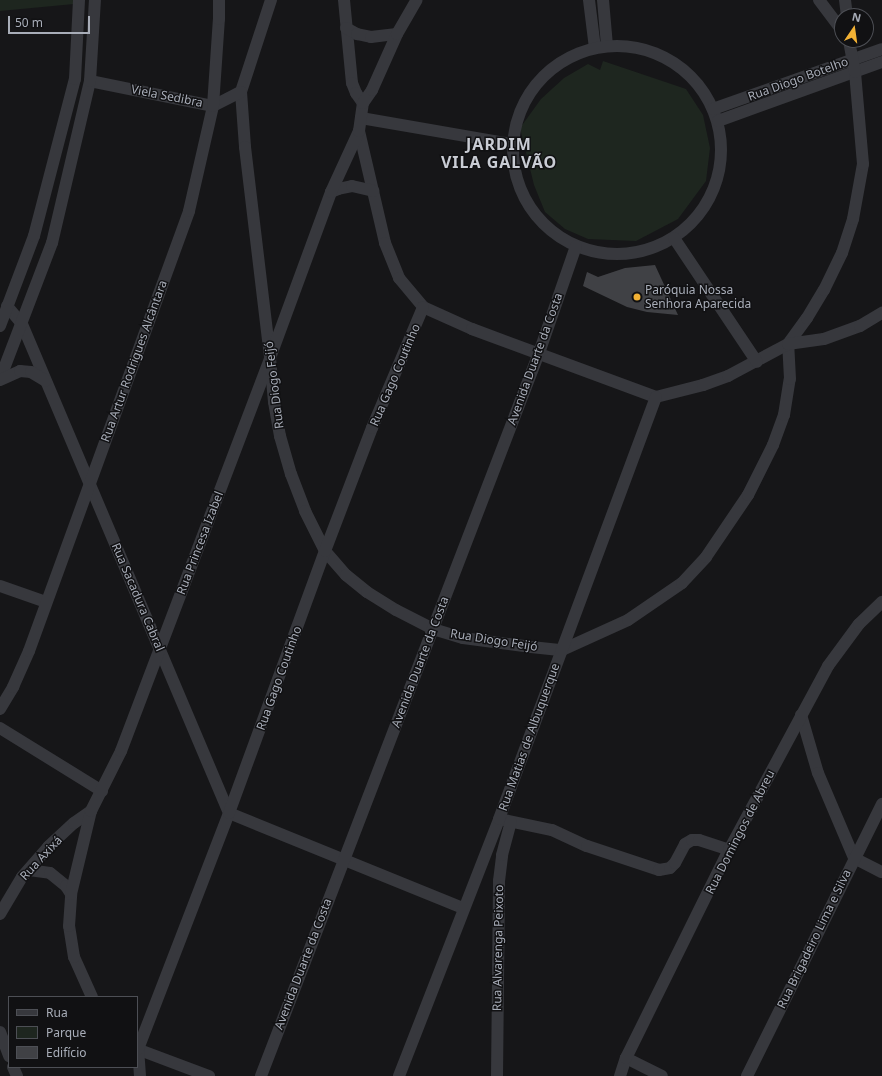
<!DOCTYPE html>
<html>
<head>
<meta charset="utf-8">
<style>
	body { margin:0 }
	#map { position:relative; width:882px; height:1076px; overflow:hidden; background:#161618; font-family:"Noto Sans",sans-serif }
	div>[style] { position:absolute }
	.green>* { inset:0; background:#1e261f }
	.building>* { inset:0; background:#404145 }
	.minor>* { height:12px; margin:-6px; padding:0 6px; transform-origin:6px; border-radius:6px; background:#37383d }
	.minor>.ring { margin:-6px; padding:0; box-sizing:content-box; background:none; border:12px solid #37383d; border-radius:50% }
	.dots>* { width:11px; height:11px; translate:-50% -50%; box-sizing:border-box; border:2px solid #111113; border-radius:50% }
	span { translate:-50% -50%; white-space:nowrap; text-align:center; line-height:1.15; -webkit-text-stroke:3px #111113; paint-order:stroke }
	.street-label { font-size:12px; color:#a8adb8 }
	.poi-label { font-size:12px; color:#a8adb8 }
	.left { translate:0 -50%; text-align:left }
	.district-label { font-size:16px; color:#c9ccd4; font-weight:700; letter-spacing:1px }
	.legend { position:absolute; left:8px; top:996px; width:130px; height:72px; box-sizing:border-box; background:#111113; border:1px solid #4d4f55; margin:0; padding:5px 7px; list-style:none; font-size:12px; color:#a8adb8 }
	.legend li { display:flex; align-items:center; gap:8px; height:20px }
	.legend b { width:20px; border:1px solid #4d4f55 }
	.north { position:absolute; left:834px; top:8px; width:40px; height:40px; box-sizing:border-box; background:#111113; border:1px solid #4d4f55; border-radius:50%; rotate:13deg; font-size:11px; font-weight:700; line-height:16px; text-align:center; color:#a8adb8 }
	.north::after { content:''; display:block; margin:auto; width:14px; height:18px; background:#f2b134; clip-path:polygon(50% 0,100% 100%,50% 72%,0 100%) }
	.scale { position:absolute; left:8px; top:16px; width:82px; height:18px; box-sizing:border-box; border:2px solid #a8adb8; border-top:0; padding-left:5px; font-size:12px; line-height:14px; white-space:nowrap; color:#a8adb8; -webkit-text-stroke:3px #111113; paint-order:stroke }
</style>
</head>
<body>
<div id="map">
	<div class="green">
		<i style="clip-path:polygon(0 0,73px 0,74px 4px,0 11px)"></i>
		<i style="clip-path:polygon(603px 61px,686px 89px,703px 115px,710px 148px,706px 181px,678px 219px,636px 241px,588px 239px,565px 229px,545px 212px,534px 185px,520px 128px,541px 99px,564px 78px,588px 64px,600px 70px)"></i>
	</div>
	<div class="building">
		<i style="clip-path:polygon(655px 265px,678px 315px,647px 312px,627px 307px,583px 286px,587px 272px,598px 277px,625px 268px)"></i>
	</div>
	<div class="minor">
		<i style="left:271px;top:0;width:97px;rotate:108.1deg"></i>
		<i style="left:241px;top:92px;width:55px;rotate:85.8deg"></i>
		<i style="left:245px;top:147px;width:212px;rotate:83.2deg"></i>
		<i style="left:270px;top:358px;width:44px;rotate:84.8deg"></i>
		<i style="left:274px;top:402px;width:35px;rotate:80deg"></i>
		<i style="left:280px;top:436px;width:40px;rotate:74deg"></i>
		<i style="left:291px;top:474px;width:40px;rotate:69deg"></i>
		<i style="left:305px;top:511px;width:45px;rotate:63.4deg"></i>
		<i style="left:325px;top:551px;width:32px;rotate:49deg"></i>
		<i style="left:346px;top:575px;width:27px;rotate:39deg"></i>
		<i style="left:367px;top:592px;width:34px;rotate:32deg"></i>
		<i style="left:396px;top:610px;width:42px;rotate:27.2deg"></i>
		<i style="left:433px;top:629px;width:31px;rotate:17deg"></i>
		<i style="left:463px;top:638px;width:69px;rotate:7.5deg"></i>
		<i style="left:531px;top:647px;width:31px;rotate:6deg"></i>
		<i style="left:562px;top:650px;width:72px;rotate:-24.4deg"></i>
		<i style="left:628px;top:620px;width:65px;rotate:-34.4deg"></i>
		<i style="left:682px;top:583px;width:35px;rotate:-47deg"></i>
		<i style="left:706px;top:557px;width:75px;rotate:-55.9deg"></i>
		<i style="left:748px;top:495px;width:56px;rotate:-63.4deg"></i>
		<i style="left:773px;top:445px;width:32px;rotate:-70deg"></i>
		<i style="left:784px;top:415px;width:36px;rotate:-81deg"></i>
		<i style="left:790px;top:379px;width:35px;rotate:-93deg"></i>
		<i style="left:344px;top:0;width:83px;rotate:84.5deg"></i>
		<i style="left:352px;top:83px;width:11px;rotate:68deg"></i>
		<i style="left:356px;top:93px;width:12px;rotate:55deg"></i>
		<i style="left:589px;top:0;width:48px;rotate:82.9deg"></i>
		<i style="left:603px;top:0;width:46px;rotate:85deg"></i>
		<i style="left:819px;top:0;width:39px;rotate:53deg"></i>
		<i style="left:845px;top:0;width:16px;rotate:83deg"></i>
		<i style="left:346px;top:28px;width:13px;rotate:29deg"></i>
		<i style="left:357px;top:34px;width:14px;rotate:12deg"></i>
		<i style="left:371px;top:37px;width:26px;rotate:-7deg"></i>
		<i class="ring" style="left:513px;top:46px;width:196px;height:196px"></i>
		<i style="left:90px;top:81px;width:126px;rotate:11.5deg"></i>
		<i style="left:213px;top:106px;width:31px;rotate:-27deg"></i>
		<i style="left:713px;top:109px;width:179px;rotate:-19.5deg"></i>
		<i style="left:361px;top:118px;width:153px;rotate:9.8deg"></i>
		<i style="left:718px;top:121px;width:174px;rotate:-19.8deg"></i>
		<i style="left:359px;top:131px;width:115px;rotate:76.9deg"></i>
		<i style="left:385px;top:243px;width:38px;rotate:68deg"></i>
		<i style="left:399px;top:278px;width:38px;rotate:50deg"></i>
		<i style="left:423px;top:307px;width:54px;rotate:24.2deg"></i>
		<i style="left:472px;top:329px;width:196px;rotate:20.3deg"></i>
		<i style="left:656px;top:397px;width:49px;rotate:-14.3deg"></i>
		<i style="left:703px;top:385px;width:27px;rotate:-20deg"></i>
		<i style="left:728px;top:376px;width:68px;rotate:-28.1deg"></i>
		<i style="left:788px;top:344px;width:32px;rotate:-54deg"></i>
		<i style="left:807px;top:318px;width:33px;rotate:-59deg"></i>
		<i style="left:824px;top:290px;width:41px;rotate:-64.1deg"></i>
		<i style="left:842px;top:253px;width:36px;rotate:-72deg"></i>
		<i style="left:853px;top:219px;width:56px;rotate:-79.7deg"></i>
		<i style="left:863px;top:164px;width:92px;rotate:-95deg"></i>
		<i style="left:855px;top:72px;width:33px;rotate:-101deg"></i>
		<i style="left:331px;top:192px;width:8px;rotate:-23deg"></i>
		<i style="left:338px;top:189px;width:14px;rotate:-12deg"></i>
		<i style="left:352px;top:186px;width:22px;rotate:13deg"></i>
		<i style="left:674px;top:238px;width:149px;rotate:56.2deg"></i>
		<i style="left:7px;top:306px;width:23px;rotate:50deg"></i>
		<i style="left:22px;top:324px;width:531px;rotate:67.06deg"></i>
		<i style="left:229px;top:813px;width:253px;rotate:22.1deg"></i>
		<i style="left:0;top:326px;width:96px;rotate:-69.3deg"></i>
		<i style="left:34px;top:236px;width:162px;rotate:-75.4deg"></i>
		<i style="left:75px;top:79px;width:79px;rotate:-87.1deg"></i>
		<i style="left:788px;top:344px;width:36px;rotate:-8deg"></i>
		<i style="left:824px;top:339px;width:38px;rotate:-20deg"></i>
		<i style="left:860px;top:326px;width:26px;rotate:-31deg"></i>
		<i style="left:0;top:379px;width:146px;rotate:-69.1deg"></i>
		<i style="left:52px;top:243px;width:166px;rotate:-76.8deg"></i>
		<i style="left:90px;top:81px;width:81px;rotate:-86.5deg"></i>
		<i style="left:0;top:380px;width:22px;rotate:-24deg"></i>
		<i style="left:20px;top:371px;width:11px;rotate:5deg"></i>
		<i style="left:31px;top:372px;width:17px;rotate:31deg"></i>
		<i style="left:0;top:586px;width:49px;rotate:19.2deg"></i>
		<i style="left:0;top:709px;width:26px;rotate:-59deg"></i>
		<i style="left:13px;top:687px;width:39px;rotate:-66deg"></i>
		<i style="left:29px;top:651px;width:468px;rotate:-70deg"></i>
		<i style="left:189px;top:211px;width:108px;rotate:-77.1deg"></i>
		<i style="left:213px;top:106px;width:87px;rotate:-86.1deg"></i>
		<i style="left:219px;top:19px;width:19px;rotate:-90deg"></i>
		<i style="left:801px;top:715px;width:60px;rotate:73.7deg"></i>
		<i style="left:818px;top:773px;width:92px;rotate:67deg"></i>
		<i style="left:854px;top:858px;width:31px;rotate:27deg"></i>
		<i style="left:0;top:728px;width:120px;rotate:31.7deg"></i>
		<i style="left:504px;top:820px;width:49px;rotate:11.8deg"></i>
		<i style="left:552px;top:830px;width:38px;rotate:25deg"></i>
		<i style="left:587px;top:846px;width:76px;rotate:18.4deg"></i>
		<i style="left:659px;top:870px;width:11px;rotate:-10deg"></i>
		<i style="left:670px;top:868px;width:7px;rotate:-45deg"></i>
		<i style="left:675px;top:863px;width:21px;rotate:-62deg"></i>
		<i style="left:685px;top:844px;width:8px;rotate:-30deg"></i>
		<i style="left:692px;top:840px;width:7px"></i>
		<i style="left:699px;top:840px;width:32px;rotate:18deg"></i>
		<i style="left:29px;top:870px;width:21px;rotate:8deg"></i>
		<i style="left:50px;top:873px;width:21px;rotate:39deg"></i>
		<i style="left:66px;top:886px;width:9px;rotate:58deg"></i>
		<i style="left:0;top:914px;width:43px;rotate:-59.3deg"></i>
		<i style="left:22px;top:877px;width:40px;rotate:-49deg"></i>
		<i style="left:48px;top:847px;width:35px;rotate:-43deg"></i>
		<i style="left:74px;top:823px;width:21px;rotate:-35deg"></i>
		<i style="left:92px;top:997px;width:44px;rotate:-114.2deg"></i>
		<i style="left:74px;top:957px;width:31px;rotate:-99deg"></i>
		<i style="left:69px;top:926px;width:32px;rotate:-86deg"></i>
		<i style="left:71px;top:894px;width:85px;rotate:-76.5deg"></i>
		<i style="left:91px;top:811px;width:67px;rotate:-63.4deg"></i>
		<i style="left:121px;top:751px;width:420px;rotate:-69.2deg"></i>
		<i style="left:270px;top:358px;width:177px;rotate:-69.8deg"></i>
		<i style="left:331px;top:192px;width:67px;rotate:-65.3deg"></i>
		<i style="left:359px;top:131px;width:28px;rotate:-82deg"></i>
		<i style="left:363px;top:103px;width:16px;rotate:-55deg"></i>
		<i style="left:372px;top:90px;width:61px;rotate:-65.9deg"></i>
		<i style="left:397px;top:34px;width:39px;rotate:-60deg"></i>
		<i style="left:0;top:1032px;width:26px;rotate:69deg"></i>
		<i style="left:137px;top:1049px;width:77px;rotate:20.6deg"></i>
		<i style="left:626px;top:1058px;width:40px;rotate:26.6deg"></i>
		<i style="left:13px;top:1067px;width:10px;rotate:66deg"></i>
		<i style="left:140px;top:1076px;width:27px;rotate:-94deg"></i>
		<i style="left:138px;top:1049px;width:253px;rotate:-68.9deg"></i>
		<i style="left:229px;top:813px;width:279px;rotate:-69.9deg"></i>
		<i style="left:325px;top:551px;width:132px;rotate:-69.1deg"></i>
		<i style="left:372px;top:428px;width:131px;rotate:-67.1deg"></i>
		<i style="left:261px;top:1076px;width:775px;rotate:-68.97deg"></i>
		<i style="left:539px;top:353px;width:113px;rotate:-70.9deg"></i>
		<i style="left:399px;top:1076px;width:276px;rotate:-68.7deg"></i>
		<i style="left:499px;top:819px;width:450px;rotate:-69.6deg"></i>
		<i style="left:497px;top:1076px;width:195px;rotate:-89.4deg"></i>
		<i style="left:499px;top:881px;width:26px;rotate:-83deg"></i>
		<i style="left:502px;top:855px;width:34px;rotate:-75deg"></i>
		<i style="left:620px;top:1076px;width:19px;rotate:-72deg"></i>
		<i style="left:626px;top:1058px;width:232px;rotate:-63.7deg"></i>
		<i style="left:729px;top:850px;width:209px;rotate:-61.7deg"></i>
		<i style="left:828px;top:666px;width:52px;rotate:-53.6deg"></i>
		<i style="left:859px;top:624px;width:32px;rotate:-44deg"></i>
		<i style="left:747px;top:1076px;width:304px;rotate:-63.6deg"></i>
	</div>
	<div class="dots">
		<i style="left:637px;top:297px;background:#f2b134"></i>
	</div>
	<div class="street-label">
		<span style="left:798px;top:79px;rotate:-20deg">Rua Diogo Botelho</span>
		<span style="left:167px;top:96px;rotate:11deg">Viela Sedibra</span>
		<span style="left:535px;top:359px;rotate:-70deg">Avenida Duarte da Costa</span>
		<span style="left:134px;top:361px;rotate:-70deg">Rua Artur Rodrigues Alcântara</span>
		<span style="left:395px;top:375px;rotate:-67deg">Rua Gago Coutinho</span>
		<span style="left:274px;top:385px;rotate:-97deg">Rua Diogo Feijó</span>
		<span style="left:200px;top:543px;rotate:-69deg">Rua Princesa Izabel</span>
		<span style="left:138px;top:597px;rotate:67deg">Rua Sacadura Cabral</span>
		<span style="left:494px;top:640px;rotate:9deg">Rua Diogo Feijó</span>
		<span style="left:420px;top:662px;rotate:-69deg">Avenida Duarte da Costa</span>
		<span style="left:279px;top:678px;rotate:-70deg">Rua Gago Coutinho</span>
		<span style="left:529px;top:737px;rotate:-70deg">Rua Matias de Albuquerque</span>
		<span style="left:740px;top:832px;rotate:-63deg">Rua Domingos de Abreu</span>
		<span style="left:41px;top:858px;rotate:-47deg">Rua Axixá</span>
		<span style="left:814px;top:939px;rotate:-64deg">Rua Brigadeiro Lima e Silva</span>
		<span style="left:498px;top:948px;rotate:-89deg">Rua Alvarenga Peixoto</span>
		<span style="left:303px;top:964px;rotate:-69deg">Avenida Duarte da Costa</span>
	</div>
	<div class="poi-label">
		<span class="left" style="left:645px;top:297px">Paróquia Nossa<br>Senhora Aparecida</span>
	</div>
	<div class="district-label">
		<span style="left:499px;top:153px">JARDIM<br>VILA GALVÃO</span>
	</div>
	<ul class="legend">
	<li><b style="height:5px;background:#37383d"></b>Rua</li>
	<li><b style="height:11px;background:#1e261f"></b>Parque</li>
	<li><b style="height:11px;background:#404145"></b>Edifício</li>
	</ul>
	<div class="north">N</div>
	<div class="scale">50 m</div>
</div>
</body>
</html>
